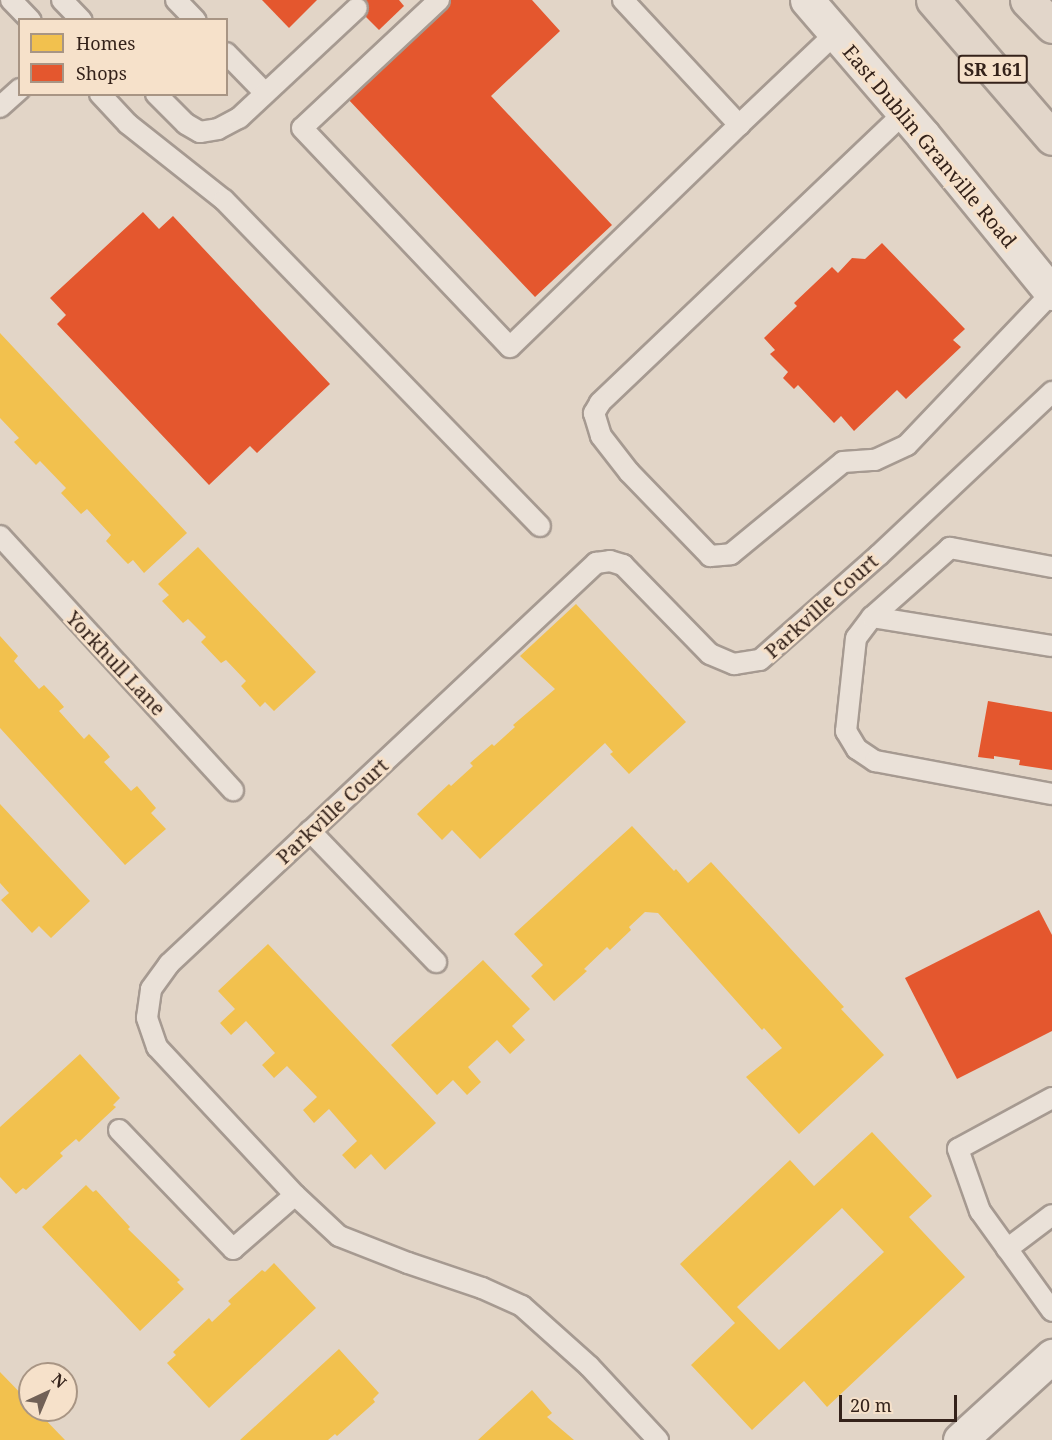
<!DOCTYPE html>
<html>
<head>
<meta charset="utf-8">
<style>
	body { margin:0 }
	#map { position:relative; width:1052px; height:1440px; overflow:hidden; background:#e2d5c7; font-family:"Noto Serif",serif }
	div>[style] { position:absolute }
	.homes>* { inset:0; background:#f2c14e }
	.shops>* { inset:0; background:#e4572e }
	.roads { filter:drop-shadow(2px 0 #a69a91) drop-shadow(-2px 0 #a69a91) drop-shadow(0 2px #a69a91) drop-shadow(0 -2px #a69a91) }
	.lane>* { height:20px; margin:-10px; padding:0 10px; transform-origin:10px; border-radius:10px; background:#eae1d8 }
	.street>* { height:33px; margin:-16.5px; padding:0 16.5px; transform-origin:16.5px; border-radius:16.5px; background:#eae1d8 }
	.primary>* { height:33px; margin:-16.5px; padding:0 16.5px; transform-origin:16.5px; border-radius:16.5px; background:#e2d6ca }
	span { translate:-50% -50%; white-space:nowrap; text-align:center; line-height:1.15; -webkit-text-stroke:6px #f6e1ca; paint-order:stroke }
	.shield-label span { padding:2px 4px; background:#f6e1ca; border:2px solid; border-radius:4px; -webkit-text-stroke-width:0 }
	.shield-label { font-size:18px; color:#34221a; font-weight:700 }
	.street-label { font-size:20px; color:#34221a }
	.legend { position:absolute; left:18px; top:18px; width:210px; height:78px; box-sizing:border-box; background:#f6e1ca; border:2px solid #a89584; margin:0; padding:8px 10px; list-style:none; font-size:18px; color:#34221a }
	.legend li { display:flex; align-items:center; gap:12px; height:30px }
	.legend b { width:30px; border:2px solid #a89584 }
	.north { position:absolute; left:18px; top:1362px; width:60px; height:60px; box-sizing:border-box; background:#f6e1ca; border:2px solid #a89584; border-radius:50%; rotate:44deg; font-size:16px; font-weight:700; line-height:24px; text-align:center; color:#34221a }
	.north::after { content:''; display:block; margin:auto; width:21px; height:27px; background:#716157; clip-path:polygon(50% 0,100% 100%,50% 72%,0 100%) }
	.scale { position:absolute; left:839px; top:1395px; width:118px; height:27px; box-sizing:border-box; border:3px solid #34221a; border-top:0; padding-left:8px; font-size:18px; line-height:21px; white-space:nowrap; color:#34221a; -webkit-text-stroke:4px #f6e1ca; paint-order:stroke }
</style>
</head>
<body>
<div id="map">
	<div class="homes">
		<i style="clip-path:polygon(0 333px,187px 533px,144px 573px,133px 560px,128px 564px,123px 559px,106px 541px,111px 535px,87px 509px,81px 514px,61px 493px,66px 488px,40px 461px,36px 465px,14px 442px,19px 438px,0 418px)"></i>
		<i style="clip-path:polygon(198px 547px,316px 672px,274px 711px,265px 702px,260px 707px,241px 686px,246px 681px,226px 660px,221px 663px,201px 642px,206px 637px,188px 619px,183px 623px,162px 601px,169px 595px,158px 584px)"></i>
		<i style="clip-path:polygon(576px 604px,686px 722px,629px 774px,610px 754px,613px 752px,605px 743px,480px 859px,452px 830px,442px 840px,417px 814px,449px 784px,451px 786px,473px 766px,470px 763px,492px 744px,494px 746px,515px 727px,513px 725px,555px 689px,520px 656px)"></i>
		<i style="clip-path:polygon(0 636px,18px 656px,14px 661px,39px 689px,44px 685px,59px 701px,64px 707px,59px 711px,84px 739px,89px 734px,107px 753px,110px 757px,104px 762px,131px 791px,137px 786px,156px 808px,151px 813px,166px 829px,125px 865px,0 728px)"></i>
		<i style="clip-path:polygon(0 804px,90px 901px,51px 938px,39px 926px,32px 933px,1px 900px,9px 893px,0 883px)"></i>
		<i style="clip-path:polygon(632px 826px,674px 871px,676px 869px,688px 883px,711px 862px,844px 1007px,841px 1009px,884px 1055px,799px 1134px,746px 1077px,782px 1048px,764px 1028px,762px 1030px,658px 913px,645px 912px,629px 927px,631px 930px,610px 950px,607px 947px,584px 969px,587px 971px,554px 1001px,531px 976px,543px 965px,514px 934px)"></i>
		<i style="clip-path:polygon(268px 944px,436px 1123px,385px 1170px,371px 1154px,355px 1169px,342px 1155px,357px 1141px,329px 1109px,314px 1123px,303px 1110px,317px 1097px,287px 1066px,274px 1078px,262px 1065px,275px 1053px,246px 1021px,231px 1035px,220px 1023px,235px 1009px,218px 991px)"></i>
		<i style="clip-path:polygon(483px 960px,530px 1009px,512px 1026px,525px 1040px,510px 1054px,497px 1040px,468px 1067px,481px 1082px,467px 1095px,453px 1080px,437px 1095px,391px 1045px)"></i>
		<i style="clip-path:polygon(80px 1054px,120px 1098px,113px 1105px,116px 1107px,102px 1120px,79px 1142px,76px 1139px,60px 1153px,63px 1156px,26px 1190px,23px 1188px,16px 1194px,0 1177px,0 1127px)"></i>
		<i style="clip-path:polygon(evenodd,872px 1132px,932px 1196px,909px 1217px,965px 1277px,827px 1407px,804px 1381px,752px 1430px,691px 1365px,735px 1323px,680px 1264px,790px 1160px,814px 1186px,872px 1132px,842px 1208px,884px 1252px,779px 1350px,737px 1307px,842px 1208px)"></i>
		<i style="clip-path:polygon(86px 1185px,93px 1192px,96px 1190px,118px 1214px,130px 1227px,128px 1229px,180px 1280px,177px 1282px,184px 1289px,140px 1331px,42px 1227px)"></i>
		<i style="clip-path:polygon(274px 1263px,316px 1308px,209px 1408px,167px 1363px,176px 1355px,173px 1352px,209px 1318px,212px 1322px,231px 1304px,228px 1301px,262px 1270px,265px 1272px)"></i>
		<i style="clip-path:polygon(339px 1349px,379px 1393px,373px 1399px,375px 1402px,337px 1436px,335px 1434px,328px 1440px,240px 1440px)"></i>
		<i style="clip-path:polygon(0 1372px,30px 1403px,30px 1410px,36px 1410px,65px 1440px,0 1440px)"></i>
		<i style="clip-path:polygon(532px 1390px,552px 1413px,547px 1417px,574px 1440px,478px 1440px)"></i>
	</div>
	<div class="shops">
		<i style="clip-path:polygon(262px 0,317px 0,289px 28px)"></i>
		<i style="clip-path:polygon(349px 0,399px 0,404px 6px,379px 30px)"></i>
		<i style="clip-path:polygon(451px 0,532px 0,560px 31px,491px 96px,612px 225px,535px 297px,347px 98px)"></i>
		<i style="clip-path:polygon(143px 212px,159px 229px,173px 216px,330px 384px,257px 453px,250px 446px,209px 485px,57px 324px,66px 315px,50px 298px)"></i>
		<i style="clip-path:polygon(882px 243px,965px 329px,953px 340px,961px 347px,906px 399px,897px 390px,854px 431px,841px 416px,834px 423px,798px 385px,794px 389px,783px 378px,788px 372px,770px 354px,775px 350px,764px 338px,797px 306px,794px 303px,832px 267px,838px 273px,852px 258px,865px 259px)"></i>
		<i style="clip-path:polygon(988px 701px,1052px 712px,1052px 770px,1019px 765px,1020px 760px,994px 756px,994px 759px,978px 757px)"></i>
		<i style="clip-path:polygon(1039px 910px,1052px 935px,1052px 1031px,957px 1079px,905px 978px)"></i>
	</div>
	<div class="roads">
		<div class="lane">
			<i style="left:11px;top:0;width:28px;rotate:46deg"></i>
			<i style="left:62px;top:0;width:28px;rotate:46deg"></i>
			<i style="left:176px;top:0;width:28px;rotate:46deg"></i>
			<i style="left:439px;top:0;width:187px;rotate:136.9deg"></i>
			<i style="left:302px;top:128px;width:302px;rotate:46.5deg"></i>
			<i style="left:510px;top:347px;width:319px;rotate:-44.1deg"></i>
			<i style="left:623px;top:0;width:171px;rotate:47.1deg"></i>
			<i style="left:739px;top:125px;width:134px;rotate:-43.5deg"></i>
			<i style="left:226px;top:53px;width:56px;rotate:45.7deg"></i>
			<i style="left:100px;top:94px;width:41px;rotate:47deg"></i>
			<i style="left:128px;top:124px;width:122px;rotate:38.4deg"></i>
			<i style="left:224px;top:200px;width:454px;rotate:45.9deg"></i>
			<i style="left:156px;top:94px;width:42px;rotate:45deg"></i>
			<i style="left:186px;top:124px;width:16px;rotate:30deg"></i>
			<i style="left:200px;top:132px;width:18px;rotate:-9deg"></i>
			<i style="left:218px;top:129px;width:24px;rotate:-28deg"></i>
			<i style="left:239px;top:118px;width:161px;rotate:-43deg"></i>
			<i style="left:0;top:107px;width:27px;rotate:-42deg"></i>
			<i style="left:904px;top:113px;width:420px;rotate:136.4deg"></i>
			<i style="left:600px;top:403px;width:12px;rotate:121deg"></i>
			<i style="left:594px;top:413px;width:24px;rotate:73deg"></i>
			<i style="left:601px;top:436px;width:46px;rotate:52.1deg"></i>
			<i style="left:629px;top:472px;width:117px;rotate:46deg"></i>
			<i style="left:710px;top:556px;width:21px;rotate:-5deg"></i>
			<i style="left:731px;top:554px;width:145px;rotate:-39.4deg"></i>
			<i style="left:843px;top:462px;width:32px;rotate:-4deg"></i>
			<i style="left:875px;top:460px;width:35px;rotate:-25deg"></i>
			<i style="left:907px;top:445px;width:210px;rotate:-46.4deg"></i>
			<i style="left:0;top:536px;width:345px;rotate:47.5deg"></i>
			<i style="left:1052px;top:567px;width:104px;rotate:-169.4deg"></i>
			<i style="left:950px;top:548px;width:104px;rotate:138.5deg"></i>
			<i style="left:872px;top:617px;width:26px;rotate:127deg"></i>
			<i style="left:856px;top:638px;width:94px;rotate:96.1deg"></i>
			<i style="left:846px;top:731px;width:21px;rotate:59deg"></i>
			<i style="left:857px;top:749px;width:22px;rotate:34deg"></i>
			<i style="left:875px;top:761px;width:180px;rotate:10.6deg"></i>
			<i style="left:872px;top:617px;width:182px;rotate:9.2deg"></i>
			<i style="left:310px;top:831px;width:182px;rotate:46.1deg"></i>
			<i style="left:1052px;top:1098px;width:107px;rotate:151.5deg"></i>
			<i style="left:958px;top:1149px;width:66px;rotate:70.5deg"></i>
			<i style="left:980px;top:1211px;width:123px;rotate:54.2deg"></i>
			<i style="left:119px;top:1130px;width:165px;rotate:46.2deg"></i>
			<i style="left:233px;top:1249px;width:82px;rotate:-41.1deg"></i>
			<i style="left:1007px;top:1249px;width:56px;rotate:-37.1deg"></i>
			<i style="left:658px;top:1440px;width:101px;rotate:-133deg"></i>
			<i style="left:589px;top:1366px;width:90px;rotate:-138.2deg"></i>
			<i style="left:522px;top:1306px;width:44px;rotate:-155.8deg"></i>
			<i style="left:482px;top:1288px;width:78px;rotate:-161.3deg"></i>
			<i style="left:408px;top:1263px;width:74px;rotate:-158.6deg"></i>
			<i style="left:339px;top:1236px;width:60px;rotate:-137deg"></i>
			<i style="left:295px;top:1195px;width:202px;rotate:-133deg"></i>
			<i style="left:157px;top:1047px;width:31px;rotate:-109deg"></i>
			<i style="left:147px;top:1018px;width:29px;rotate:-82deg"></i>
			<i style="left:151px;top:989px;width:31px;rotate:-54deg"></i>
			<i style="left:169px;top:964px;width:586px;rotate:-43.2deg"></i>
			<i style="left:596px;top:563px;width:14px;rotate:-8deg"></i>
			<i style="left:610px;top:561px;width:14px;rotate:17deg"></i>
			<i style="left:623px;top:565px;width:124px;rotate:45.7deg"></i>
			<i style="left:710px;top:654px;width:26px;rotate:23deg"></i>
			<i style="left:734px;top:664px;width:26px;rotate:-9deg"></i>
			<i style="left:760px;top:660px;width:159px;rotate:-41.4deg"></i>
			<i style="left:879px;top:555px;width:238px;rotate:-43.3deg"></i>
		</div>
		<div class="street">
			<i style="left:807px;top:0;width:178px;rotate:49.3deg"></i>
			<i style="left:923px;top:135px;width:204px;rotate:50.8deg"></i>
			<i style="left:960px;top:1440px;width:125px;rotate:-42.4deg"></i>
		</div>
		<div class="primary">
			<i style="left:933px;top:0;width:182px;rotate:49.2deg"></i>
			<i style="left:1027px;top:0;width:36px;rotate:46deg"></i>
		</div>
	</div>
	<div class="shield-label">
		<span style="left:993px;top:69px">SR 161</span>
	</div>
	<div class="street-label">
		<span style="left:930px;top:146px;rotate:50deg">East Dublin Granville Road</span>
		<span style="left:821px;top:606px;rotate:-42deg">Parkville Court</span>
		<span style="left:116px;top:663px;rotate:47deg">Yorkhull Lane</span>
		<span style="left:332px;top:811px;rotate:-43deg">Parkville Court</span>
	</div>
	<ul class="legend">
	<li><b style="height:16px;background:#f2c14e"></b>Homes</li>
	<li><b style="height:16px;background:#e4572e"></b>Shops</li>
	</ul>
	<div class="north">N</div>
	<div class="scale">20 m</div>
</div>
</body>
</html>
